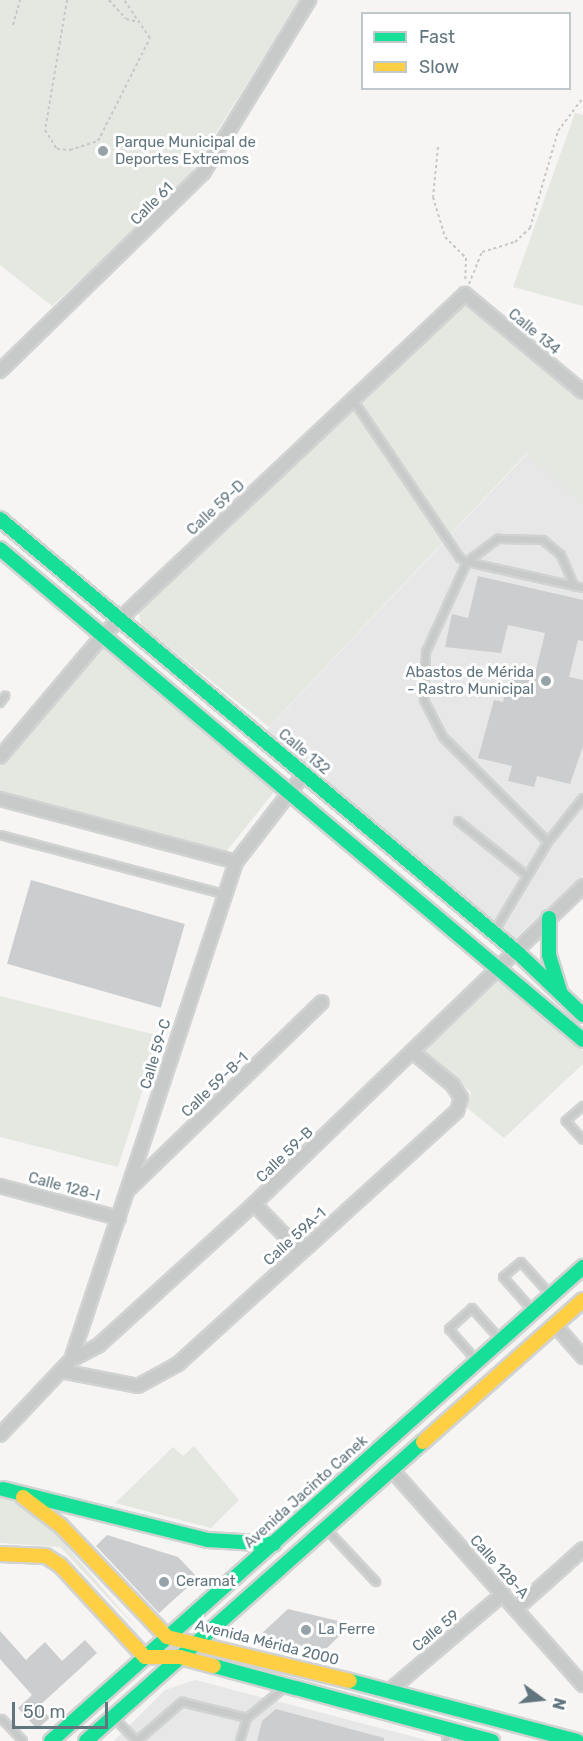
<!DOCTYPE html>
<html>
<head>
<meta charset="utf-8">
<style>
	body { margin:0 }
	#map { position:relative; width:583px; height:1741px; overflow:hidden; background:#f6f5f4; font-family:Rubik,sans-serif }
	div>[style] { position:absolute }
	.built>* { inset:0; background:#e6e7e6 }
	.green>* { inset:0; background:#e5e7e1 }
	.building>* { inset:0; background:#cccdce; transform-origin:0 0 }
	.path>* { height:2px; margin-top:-1px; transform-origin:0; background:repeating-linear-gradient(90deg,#c6c8c8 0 3px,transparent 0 6px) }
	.roads { filter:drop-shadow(2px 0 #d1d2d2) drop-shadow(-2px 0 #d1d2d2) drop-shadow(0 2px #d1d2d2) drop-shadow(0 -2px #d1d2d2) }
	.lane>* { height:6px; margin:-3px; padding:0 3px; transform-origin:3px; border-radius:3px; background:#c8caca }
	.street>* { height:12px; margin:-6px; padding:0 6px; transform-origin:6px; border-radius:6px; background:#c8caca }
	.fast>* { height:14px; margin:-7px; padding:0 7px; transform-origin:7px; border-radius:7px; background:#16e098 }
	.slow>* { height:14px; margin:-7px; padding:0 7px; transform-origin:7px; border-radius:7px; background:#ffcf43 }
	.dots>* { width:16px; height:16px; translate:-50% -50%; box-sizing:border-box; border:3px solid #fff; border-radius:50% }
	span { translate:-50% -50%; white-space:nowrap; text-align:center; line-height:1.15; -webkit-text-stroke:6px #fff; paint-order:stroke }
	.poi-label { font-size:15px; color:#61757e }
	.left { translate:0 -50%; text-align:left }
	.right { translate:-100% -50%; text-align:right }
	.street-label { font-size:15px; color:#61757e }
	.legend { position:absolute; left:361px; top:12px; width:210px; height:78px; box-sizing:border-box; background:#fff; border:2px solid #c0c8cb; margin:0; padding:8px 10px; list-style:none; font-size:18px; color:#61757e }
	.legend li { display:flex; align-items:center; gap:12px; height:30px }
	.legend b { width:30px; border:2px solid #c0c8cb }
	.north { position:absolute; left:511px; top:1669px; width:60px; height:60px; -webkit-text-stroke:4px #fff; paint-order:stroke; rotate:105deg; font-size:16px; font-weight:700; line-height:24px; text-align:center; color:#61757e }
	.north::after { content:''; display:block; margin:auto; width:21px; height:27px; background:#61757e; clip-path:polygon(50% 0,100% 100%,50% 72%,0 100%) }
	.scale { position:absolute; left:12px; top:1702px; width:96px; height:27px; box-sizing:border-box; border:3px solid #61757e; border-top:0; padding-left:8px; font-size:18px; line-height:21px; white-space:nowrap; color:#61757e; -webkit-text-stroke:4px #fff; paint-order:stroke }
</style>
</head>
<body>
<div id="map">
	<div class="built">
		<i style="clip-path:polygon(528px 453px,583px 506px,583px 875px,512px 941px,261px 736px)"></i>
		<i style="clip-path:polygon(195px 1680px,430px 1741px,114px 1741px,165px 1690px)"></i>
	</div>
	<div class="green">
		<i style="clip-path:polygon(0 0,299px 0,184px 184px,52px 306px,0 265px)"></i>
		<i style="clip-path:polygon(575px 113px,583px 115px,583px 306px,513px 287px)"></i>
		<i style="clip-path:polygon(465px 294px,583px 392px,583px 506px,527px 453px,269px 727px,141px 625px,138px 607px)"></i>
		<i style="clip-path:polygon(101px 647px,274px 792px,221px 858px,0 799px,0 757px)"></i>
		<i style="clip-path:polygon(498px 980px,583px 1051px,583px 1064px,504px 1138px,466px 1107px,471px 1092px,421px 1051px)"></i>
		<i style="clip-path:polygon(0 996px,160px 1036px,118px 1167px,0 1137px)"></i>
		<i style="clip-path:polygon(194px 1446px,239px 1500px,211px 1528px,115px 1503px,173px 1447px,183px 1456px)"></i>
		<i style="clip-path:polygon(0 1495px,26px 1508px,57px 1535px,139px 1631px,60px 1547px,0 1543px)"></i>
	</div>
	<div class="building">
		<i style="clip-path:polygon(478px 576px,583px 600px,583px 641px,578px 640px,569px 677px,583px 680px,583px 746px,570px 784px,537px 776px,534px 787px,508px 781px,512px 766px,478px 758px,494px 700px,503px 702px,511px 668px,535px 674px,545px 633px,508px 625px,501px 653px,445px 647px,452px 614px,468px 618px)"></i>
		<i style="left:31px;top:880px;width:160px;height:87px;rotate:16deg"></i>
		<i style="clip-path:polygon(107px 1535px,178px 1557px,198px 1578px,159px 1613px,96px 1546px)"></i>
		<i style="clip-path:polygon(288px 1609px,351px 1624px,323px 1652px,260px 1635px)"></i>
		<i style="clip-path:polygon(0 1631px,26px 1660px,45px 1642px,62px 1661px,85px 1640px,97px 1653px,39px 1706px,50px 1718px,37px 1729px,18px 1708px,32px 1695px,0 1659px)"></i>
		<i style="clip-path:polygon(276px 1709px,384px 1738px,384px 1741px,257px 1741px,262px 1721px)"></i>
	</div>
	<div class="path">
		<i style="left:67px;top:0;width:132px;rotate:99.6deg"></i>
		<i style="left:45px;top:130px;width:22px;rotate:58deg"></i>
		<i style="left:57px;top:149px;width:13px;rotate:4deg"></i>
		<i style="left:70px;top:150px;width:29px;rotate:-18deg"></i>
		<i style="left:98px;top:141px;width:115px;rotate:-63.2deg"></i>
		<i style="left:150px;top:38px;width:46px;rotate:-124.4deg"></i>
		<i style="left:109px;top:0;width:25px;rotate:48deg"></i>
		<i style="left:126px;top:19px;width:13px;rotate:13deg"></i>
		<i style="left:13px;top:25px;width:26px;rotate:-74deg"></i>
		<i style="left:438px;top:147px;width:50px;rotate:95.7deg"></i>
		<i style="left:433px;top:197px;width:42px;rotate:73.3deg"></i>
		<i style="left:445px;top:237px;width:30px;rotate:45deg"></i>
		<i style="left:466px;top:258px;width:24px;rotate:92deg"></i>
		<i style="left:469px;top:284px;width:35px;rotate:-68deg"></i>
		<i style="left:482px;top:252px;width:34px;rotate:-17deg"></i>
		<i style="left:515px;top:242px;width:21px;rotate:-43deg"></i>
		<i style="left:530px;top:228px;width:101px;rotate:-73.9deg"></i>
		<i style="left:558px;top:131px;width:41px;rotate:-52.9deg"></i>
	</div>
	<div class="roads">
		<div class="lane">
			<i style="left:353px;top:400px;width:191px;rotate:55.9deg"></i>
			<i style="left:460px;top:558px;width:8px;rotate:30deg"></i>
			<i style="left:467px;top:562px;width:39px;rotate:-37deg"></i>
			<i style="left:498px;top:539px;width:45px;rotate:1.3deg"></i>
			<i style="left:543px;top:540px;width:23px;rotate:40deg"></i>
			<i style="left:561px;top:555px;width:34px;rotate:67deg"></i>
			<i style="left:0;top:703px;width:9px;rotate:-54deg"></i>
			<i style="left:458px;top:821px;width:87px;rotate:38.5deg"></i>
			<i style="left:0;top:835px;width:232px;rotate:14.8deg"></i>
			<i style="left:548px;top:842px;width:56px;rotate:-51.5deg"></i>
			<i style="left:495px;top:930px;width:103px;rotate:-58.9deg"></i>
			<i style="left:548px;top:842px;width:148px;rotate:-135deg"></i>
			<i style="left:443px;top:737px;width:42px;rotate:-117.2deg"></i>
			<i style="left:424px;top:700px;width:48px;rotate:-87.6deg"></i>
			<i style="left:426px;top:652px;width:99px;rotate:-65.5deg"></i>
			<i style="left:467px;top:562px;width:119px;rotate:12.6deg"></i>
			<i style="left:583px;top:1106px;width:23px;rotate:139deg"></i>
			<i style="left:566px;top:1121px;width:25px;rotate:48deg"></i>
			<i style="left:533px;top:1311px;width:45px;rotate:-131.4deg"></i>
			<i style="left:503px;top:1277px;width:23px;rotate:-40deg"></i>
			<i style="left:521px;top:1262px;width:42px;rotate:47.9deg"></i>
			<i style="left:476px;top:1360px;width:41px;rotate:-131.1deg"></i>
			<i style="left:449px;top:1329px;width:31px;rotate:-42deg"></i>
			<i style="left:472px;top:1308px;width:40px;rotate:48deg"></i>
			<i style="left:328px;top:1531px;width:70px;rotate:46.7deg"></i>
			<i style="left:114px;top:1718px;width:33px;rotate:45deg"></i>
			<i style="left:2px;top:1719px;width:30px;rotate:46deg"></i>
			<i style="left:137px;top:1741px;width:60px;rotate:-40.9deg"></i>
			<i style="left:182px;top:1702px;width:67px;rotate:13.8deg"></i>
			<i style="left:240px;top:1741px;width:24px;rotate:-73deg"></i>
			<i style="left:247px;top:1718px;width:48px;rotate:-39deg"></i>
			<i style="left:446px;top:1741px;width:11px;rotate:-75deg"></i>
		</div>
		<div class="street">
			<i style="left:0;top:371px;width:284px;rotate:-44.3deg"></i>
			<i style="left:203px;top:173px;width:203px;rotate:-58.5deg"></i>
			<i style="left:0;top:757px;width:160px;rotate:-49.8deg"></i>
			<i style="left:103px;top:635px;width:497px;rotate:-43.3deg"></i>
			<i style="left:465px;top:294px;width:153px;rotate:39.7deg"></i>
			<i style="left:0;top:799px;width:244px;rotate:14.9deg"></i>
			<i style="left:0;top:1186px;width:123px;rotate:15.1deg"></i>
			<i style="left:130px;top:1188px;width:267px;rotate:-44.1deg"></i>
			<i style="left:254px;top:1204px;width:67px;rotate:45.6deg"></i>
			<i style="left:555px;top:1325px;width:43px;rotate:48.8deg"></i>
			<i style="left:71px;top:1360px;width:525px;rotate:-71.67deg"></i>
			<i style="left:236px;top:862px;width:111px;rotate:-52.3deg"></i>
			<i style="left:61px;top:1371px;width:78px;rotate:11deg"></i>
			<i style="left:138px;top:1386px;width:46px;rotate:-28.8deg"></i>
			<i style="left:178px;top:1364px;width:377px;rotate:-42.2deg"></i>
			<i style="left:457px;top:1111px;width:14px;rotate:-73deg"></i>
			<i style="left:461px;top:1098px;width:15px;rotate:-122deg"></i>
			<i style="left:453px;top:1085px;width:50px;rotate:-140.6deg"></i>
			<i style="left:0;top:1435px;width:103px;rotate:-46.6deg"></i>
			<i style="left:71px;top:1360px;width:32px;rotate:-28deg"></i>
			<i style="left:99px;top:1345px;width:210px;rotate:-42.3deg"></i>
			<i style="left:254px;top:1204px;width:458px;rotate:-44deg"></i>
			<i style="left:392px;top:1470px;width:288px;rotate:48.4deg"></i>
			<i style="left:516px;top:1609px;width:90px;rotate:-41.8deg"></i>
			<i style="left:389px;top:1691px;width:150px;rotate:-40.4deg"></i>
		</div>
		<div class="fast">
			<i style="left:0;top:519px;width:676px;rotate:39.96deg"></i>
			<i style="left:518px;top:953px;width:90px;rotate:43.6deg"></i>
			<i style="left:0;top:549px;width:762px;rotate:40.1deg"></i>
			<i style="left:549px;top:918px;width:37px;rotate:90deg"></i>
			<i style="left:549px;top:955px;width:39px;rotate:73deg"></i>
			<i style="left:3px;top:1489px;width:211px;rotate:14deg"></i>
			<i style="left:208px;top:1540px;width:66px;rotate:3.5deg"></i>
			<i style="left:214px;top:1666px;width:288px;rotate:15.1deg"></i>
			<i style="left:350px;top:1681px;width:235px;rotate:14.8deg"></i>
			<i style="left:51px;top:1741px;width:713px;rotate:-41.7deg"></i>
			<i style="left:86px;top:1741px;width:451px;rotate:-41.6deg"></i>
		</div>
		<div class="slow">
			<i style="left:423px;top:1442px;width:214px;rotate:-41.6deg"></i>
			<i style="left:23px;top:1497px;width:48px;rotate:37.3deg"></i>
			<i style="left:61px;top:1526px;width:153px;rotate:46.3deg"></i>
			<i style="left:167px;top:1637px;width:188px;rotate:13.5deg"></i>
			<i style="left:0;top:1554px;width:46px;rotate:2.5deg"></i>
			<i style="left:46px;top:1556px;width:17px;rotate:33deg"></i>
			<i style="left:60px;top:1565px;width:125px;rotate:47.3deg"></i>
			<i style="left:145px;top:1657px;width:35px"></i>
			<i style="left:180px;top:1657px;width:35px;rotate:15deg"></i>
		</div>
	</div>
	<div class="dots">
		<i style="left:103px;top:151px;background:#95a2a7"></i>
		<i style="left:546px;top:681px;background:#95a2a7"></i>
		<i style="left:164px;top:1582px;background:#95a2a7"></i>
		<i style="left:306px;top:1630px;background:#95a2a7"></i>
	</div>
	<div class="poi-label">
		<span class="left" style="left:115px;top:151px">Parque Municipal de<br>Deportes Extremos</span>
		<span class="right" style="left:534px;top:681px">Abastos de Mérida<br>- Rastro Municipal</span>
		<span class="left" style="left:176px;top:1582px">Ceramat</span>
		<span class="left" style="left:318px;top:1630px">La Ferre</span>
	</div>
	<div class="street-label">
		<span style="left:152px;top:204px;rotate:-45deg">Calle 61</span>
		<span style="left:534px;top:332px;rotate:40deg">Calle 134</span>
		<span style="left:216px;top:508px;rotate:-43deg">Calle 59-D</span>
		<span style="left:304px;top:752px;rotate:40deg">Calle 132</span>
		<span style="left:156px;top:1054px;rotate:-73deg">Calle 59-C</span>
		<span style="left:215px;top:1085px;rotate:-44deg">Calle 59-B-1</span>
		<span style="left:285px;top:1155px;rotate:-44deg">Calle 59-B</span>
		<span style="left:64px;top:1187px;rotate:15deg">Calle 128-I</span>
		<span style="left:295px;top:1237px;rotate:-42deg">Calle 59A-1</span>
		<span style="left:306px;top:1492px;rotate:-42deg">Avenida Jacinto Canek</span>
		<span style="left:499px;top:1567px;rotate:48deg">Calle 128-A</span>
		<span style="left:436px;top:1631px;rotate:-40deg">Calle 59</span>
		<span style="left:267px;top:1643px;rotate:14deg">Avenida Mérida 2000</span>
	</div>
	<ul class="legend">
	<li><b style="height:8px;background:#16e098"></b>Fast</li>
	<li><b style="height:8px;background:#ffcf43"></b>Slow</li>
	</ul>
	<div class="north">N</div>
	<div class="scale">50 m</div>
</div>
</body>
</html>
